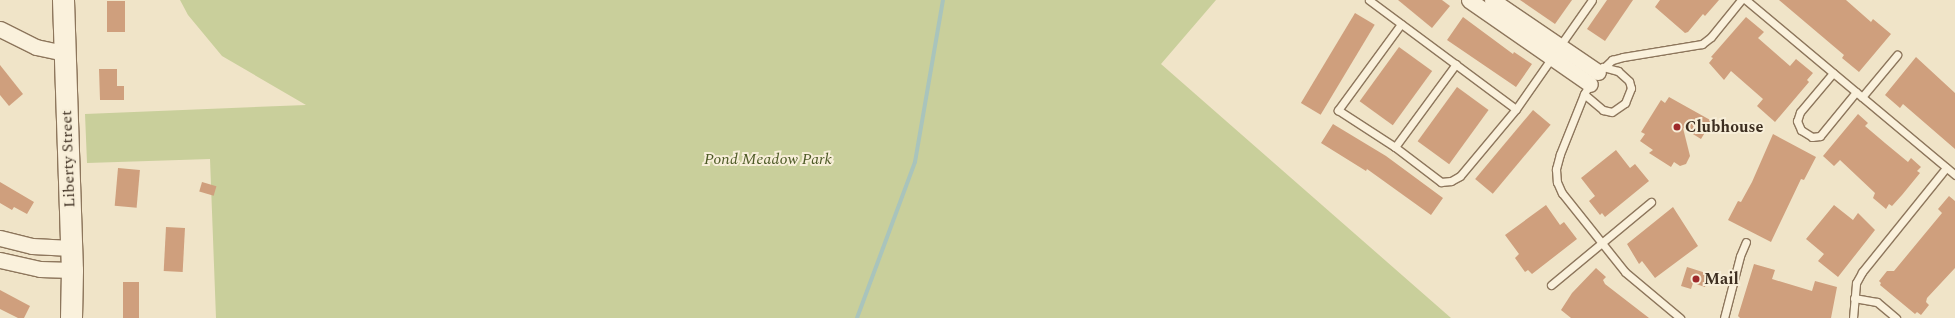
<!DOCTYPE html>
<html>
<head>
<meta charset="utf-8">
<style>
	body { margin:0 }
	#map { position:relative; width:1955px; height:318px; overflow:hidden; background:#f0e4c8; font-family:Spectral,serif }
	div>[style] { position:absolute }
	.green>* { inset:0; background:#c9cf9b }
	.stream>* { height:4px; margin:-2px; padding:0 2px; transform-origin:2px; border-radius:2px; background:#a9c4bc }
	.building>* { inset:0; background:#cf9f7d; transform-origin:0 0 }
	.roads { filter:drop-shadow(1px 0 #8d765c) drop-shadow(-1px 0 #8d765c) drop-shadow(0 1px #8d765c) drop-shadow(0 -1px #8d765c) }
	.lane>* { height:7px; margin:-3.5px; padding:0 3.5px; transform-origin:3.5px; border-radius:3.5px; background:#faf1dc }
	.street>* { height:15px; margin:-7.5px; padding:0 7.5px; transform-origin:7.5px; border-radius:7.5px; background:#faf1dc }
	.secondary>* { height:21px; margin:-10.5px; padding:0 10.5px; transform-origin:10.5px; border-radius:10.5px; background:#faf1dc }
	.dots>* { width:11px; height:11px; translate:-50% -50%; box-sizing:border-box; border:2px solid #f7eed8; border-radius:50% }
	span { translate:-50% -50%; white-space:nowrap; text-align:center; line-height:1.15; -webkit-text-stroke:4px #f7eed8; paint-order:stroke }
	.poi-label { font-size:16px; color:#3d2e20; font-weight:700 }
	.left { translate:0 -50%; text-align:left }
	.street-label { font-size:16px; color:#3d2e20 }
	.park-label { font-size:16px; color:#4d5a26; font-style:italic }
</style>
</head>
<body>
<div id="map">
	<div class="green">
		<i style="clip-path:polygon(180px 0,1216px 0,1161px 64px,1451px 318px,216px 318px,210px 159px,87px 163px,85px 114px,306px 105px,222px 56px,188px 15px)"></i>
	</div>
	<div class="stream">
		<i style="left:857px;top:318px;width:166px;rotate:-69.6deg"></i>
		<i style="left:915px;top:162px;width:164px;rotate:-80.2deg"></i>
	</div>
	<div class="building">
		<i style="clip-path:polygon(1398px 0,1442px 0,1450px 6px,1432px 28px)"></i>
		<i style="clip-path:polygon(1520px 0,1572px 0,1555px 24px)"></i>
		<i style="clip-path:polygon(1607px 0,1633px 0,1605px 41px,1587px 29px)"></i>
		<i style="clip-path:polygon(1660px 0,1719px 0,1705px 16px,1703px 14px,1688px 32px,1685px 33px,1655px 7px)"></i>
		<i style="clip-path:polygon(1779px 0,1846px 0,1871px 22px,1873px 19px,1891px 34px,1859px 72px,1842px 58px,1844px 55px)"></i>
		<i style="left:107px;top:1px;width:18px;height:31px"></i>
		<i style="left:1355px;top:13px;width:23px;height:105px;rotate:31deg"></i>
		<i style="clip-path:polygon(1463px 17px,1513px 54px,1514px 52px,1532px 64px,1516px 87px,1447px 40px)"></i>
		<i style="clip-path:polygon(1746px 17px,1764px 32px,1758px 38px,1790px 66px,1796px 59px,1813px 73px,1807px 80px,1809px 82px,1775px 122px,1757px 106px,1763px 99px,1731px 71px,1724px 80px,1709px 63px,1713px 58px,1711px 57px)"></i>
		<i style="left:1399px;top:47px;width:41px;height:67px;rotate:36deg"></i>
		<i style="clip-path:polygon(1916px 57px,1955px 93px,1955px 149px,1903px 104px,1900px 108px,1885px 95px)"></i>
		<i style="clip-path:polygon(0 65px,23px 94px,9px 106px,0 95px)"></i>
		<i style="clip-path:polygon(99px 69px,117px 69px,117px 86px,124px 86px,124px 100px,100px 100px)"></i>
		<i style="left:1457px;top:87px;width:39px;height:67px;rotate:36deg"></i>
		<i style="clip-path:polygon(1669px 97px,1712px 121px,1701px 139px,1683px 128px,1690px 156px,1686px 164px,1680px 166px,1674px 162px,1671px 167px,1649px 153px,1653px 150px,1640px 141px,1645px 134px,1641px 132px,1661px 100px,1665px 103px)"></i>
		<i style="left:1533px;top:110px;width:23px;height:90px;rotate:40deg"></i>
		<i style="clip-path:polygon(1858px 114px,1868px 123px,1865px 126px,1885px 143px,1908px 162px,1911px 158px,1921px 167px,1917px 171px,1920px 173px,1902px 195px,1892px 206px,1889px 204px,1886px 209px,1873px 198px,1875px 193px,1840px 160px,1834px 166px,1823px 156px)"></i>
		<i style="clip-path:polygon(1333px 124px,1386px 156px,1443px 198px,1431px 215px,1367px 169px,1366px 171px,1321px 143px)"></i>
		<i style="clip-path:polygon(1773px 134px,1816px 157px,1804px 180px,1801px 179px,1771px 242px,1728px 220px,1738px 201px,1741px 202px,1752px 182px)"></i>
		<i style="clip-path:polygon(1616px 150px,1630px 168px,1635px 164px,1649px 181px,1605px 217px,1602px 213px,1600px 215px,1589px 201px,1595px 196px,1581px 178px)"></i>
		<i style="left:118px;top:168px;width:22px;height:38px;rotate:5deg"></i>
		<i style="clip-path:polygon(0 182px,34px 202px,27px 214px,14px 207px,12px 210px,0 203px)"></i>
		<i style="left:202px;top:182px;width:15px;height:10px;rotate:16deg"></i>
		<i style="clip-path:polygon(1949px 196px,1955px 201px,1955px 268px,1927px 298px,1926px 302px,1929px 305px,1921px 315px,1917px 312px,1915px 314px,1880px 285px,1881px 283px,1879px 281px,1887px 271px,1894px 271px,1942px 213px,1938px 209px)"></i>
		<i style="clip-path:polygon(1546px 205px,1560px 225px,1564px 222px,1577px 239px,1532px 274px,1528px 270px,1525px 272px,1515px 258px,1519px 254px,1505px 235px)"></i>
		<i style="clip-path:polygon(1834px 205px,1853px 220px,1858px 213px,1875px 230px,1838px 277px,1818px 261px,1824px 254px,1806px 239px)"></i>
		<i style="clip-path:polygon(1673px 207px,1698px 246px,1655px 278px,1642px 261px,1639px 264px,1627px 244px)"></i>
		<i style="left:166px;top:227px;width:19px;height:44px;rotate:3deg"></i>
		<i style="clip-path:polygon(1754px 264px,1775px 270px,1772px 279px,1812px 291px,1815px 281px,1837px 287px,1831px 318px,1740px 318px,1738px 316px)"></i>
		<i style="clip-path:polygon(1687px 267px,1709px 274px,1705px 287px,1693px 283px,1691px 289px,1681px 286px)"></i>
		<i style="clip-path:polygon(1596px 268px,1606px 277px,1603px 280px,1605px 284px,1649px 318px,1571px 318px,1561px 310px,1572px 293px)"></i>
		<i style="left:123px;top:282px;width:16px;height:36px"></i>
		<i style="clip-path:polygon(0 290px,30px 306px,24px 318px,18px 318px,0 309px)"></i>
	</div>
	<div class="roads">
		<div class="lane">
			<i style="left:1369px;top:0;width:183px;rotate:36.6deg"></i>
			<i style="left:1746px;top:0;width:273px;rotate:39.9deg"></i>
			<i style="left:1401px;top:24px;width:107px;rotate:126.2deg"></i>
			<i style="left:1338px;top:110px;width:68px;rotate:33deg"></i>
			<i style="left:1395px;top:147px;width:58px;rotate:37.3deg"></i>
			<i style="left:1441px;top:182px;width:10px;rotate:-6deg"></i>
			<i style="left:1451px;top:181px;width:10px;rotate:-29deg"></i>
			<i style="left:1460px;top:176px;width:87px;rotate:-50.1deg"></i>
			<i style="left:1516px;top:109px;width:65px;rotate:-55.1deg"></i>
			<i style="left:1559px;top:47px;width:57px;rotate:-54.9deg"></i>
			<i style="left:1833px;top:73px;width:51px;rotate:130.2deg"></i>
			<i style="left:1800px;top:112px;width:9px;rotate:108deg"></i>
			<i style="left:1797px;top:121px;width:10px;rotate:66deg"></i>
			<i style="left:1801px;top:130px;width:13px;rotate:32deg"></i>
			<i style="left:1812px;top:137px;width:8px;rotate:-7deg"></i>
			<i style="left:1820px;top:136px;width:57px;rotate:-50.7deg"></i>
			<i style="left:1597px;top:74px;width:21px;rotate:-43deg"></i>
			<i style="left:1612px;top:60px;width:11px;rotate:-15deg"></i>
			<i style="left:1623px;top:57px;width:80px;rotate:-9.3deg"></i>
			<i style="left:1702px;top:44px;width:11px;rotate:-38deg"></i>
			<i style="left:1711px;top:37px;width:48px;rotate:-51deg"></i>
			<i style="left:1591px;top:82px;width:14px;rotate:120deg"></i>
			<i style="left:1584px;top:94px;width:65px;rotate:111.8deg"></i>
			<i style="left:1560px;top:154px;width:16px;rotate:105deg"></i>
			<i style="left:1556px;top:169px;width:13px;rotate:86deg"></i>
			<i style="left:1557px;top:182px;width:12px;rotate:66deg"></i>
			<i style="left:1562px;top:193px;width:101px;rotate:51.4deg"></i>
			<i style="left:1625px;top:272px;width:72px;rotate:39.9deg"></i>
			<i style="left:1584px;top:94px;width:25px;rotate:40deg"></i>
			<i style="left:1603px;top:110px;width:9px;rotate:13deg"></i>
			<i style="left:1612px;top:112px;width:16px;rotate:-35deg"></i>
			<i style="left:1625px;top:103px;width:16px;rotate:-68deg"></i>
			<i style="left:1631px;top:88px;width:7px;rotate:-106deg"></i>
			<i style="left:1629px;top:81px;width:15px;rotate:-138deg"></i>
			<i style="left:1618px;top:71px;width:16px;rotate:-165deg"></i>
			<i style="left:1862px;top:97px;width:55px;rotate:-50.2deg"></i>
			<i style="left:1395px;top:147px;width:103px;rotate:-53.7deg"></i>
			<i style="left:1551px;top:285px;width:130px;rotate:-39.7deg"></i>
			<i style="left:1854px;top:298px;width:23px;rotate:10deg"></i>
			<i style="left:1877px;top:302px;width:25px;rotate:40deg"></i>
			<i style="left:1724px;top:318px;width:64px;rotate:-75.5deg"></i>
			<i style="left:1740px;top:256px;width:15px;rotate:-67deg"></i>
			<i style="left:1853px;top:318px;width:35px;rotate:-85deg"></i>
			<i style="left:1856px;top:283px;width:13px;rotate:-61deg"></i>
			<i style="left:1862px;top:272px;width:134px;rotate:-51.1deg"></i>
		</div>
		<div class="street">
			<i style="left:1469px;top:0;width:147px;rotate:34.8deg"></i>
			<i style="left:1492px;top:0;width:128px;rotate:34.2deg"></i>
			<i style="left:0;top:29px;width:40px;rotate:26.6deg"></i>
			<i style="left:36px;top:47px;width:30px;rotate:12deg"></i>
			<i style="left:0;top:238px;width:33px;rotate:14deg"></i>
			<i style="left:32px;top:246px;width:39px;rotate:3deg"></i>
			<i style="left:0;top:260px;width:41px;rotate:12.7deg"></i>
			<i style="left:40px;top:269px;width:32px;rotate:2deg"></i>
		</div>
		<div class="secondary">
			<i style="left:63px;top:0;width:270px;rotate:88.1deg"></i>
			<i style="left:72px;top:270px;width:48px;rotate:91.2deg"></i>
		</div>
	</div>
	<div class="dots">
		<i style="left:1677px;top:127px;background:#9e2a2b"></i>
		<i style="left:1696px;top:279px;background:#9e2a2b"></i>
	</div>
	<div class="poi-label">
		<span class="left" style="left:1685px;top:127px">Clubhouse</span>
		<span class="left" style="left:1704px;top:279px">Mail</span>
	</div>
	<div class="street-label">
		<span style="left:68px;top:159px;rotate:-92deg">Liberty Street</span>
	</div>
	<div class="park-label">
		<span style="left:768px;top:159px">Pond Meadow Park</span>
	</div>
</div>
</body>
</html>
